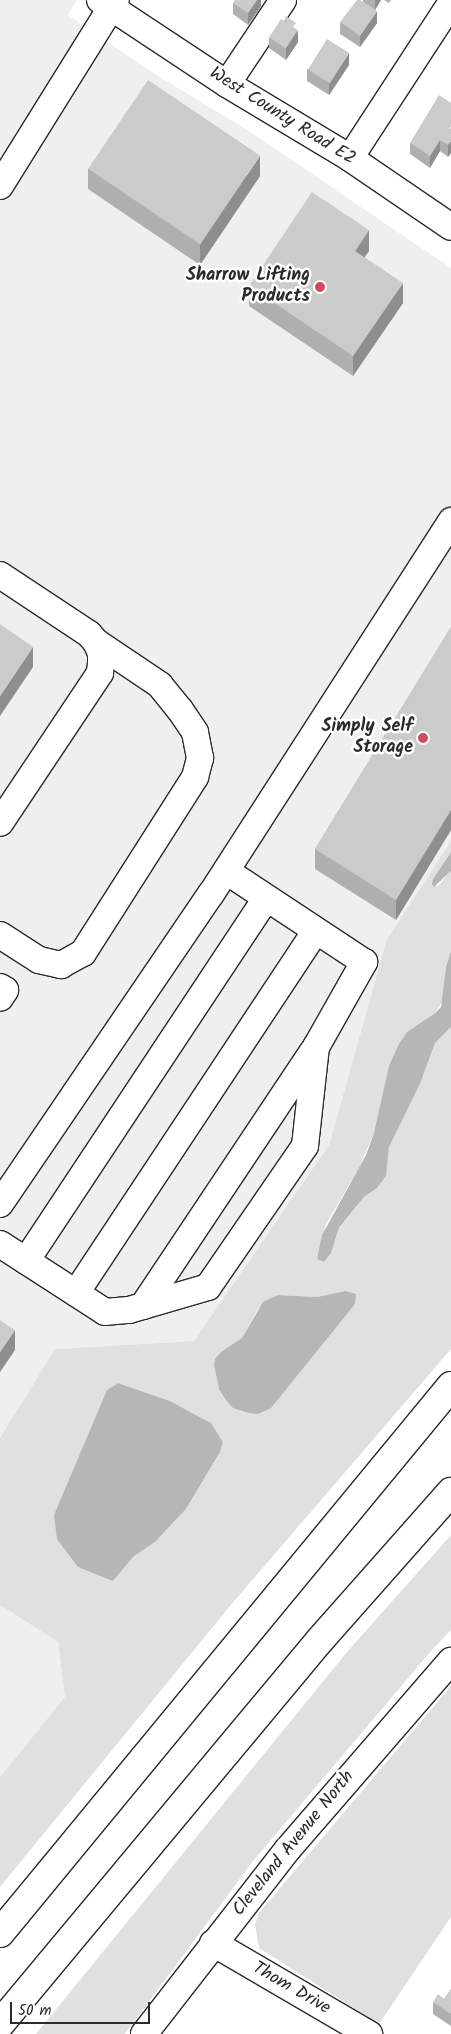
<!DOCTYPE html>
<html>
<head>
<meta charset="utf-8">
<style>
	body { margin:0 }
	#map { position:relative; width:451px; height:2034px; overflow:hidden; background:#fff; font-family:Kalam,sans-serif }
	div>[style] { position:absolute }
	.built>* { inset:0; background:#efefef }
	.green>* { inset:0; background:#e0e0e0 }
	.water>* { inset:0; background:#b6b6b6 }
	.roads { filter:drop-shadow(1px 0 #2b2b2b) drop-shadow(-1px 0 #2b2b2b) drop-shadow(0 1px #2b2b2b) drop-shadow(0 -1px #2b2b2b) }
	.minor>* { height:26px; margin:-13px; padding:0 13px; transform-origin:13px; border-radius:13px; background:#fff }
	.highway>* { height:28px; margin:-14px; padding:0 14px; transform-origin:14px; border-radius:14px; background:#fff }
	.wall>* { inset:0; background:#afafaf }
	.shaded-wall>* { inset:0; background:#8e8e8e }
	.building>* { inset:0; background:#cbcbcb; transform-origin:0 0 }
	.dots>* { width:14px; height:14px; translate:-50% -50%; box-sizing:border-box; border:2px solid #fff; border-radius:50% }
	span { translate:-50% -50%; white-space:nowrap; text-align:center; line-height:1.15; -webkit-text-stroke:5px #fff; paint-order:stroke }
	.street-label { font-size:18px; color:#2b2b2b }
	.poi-label { font-size:18px; color:#2b2b2b; font-weight:700 }
	.right { translate:-100% -50%; text-align:right }
	.scale { position:absolute; left:10px; top:2002px; width:140px; height:22px; box-sizing:border-box; border:2px solid #2b2b2b; border-top:0; padding-left:6px; font-size:15px; line-height:18px; white-space:nowrap; color:#2b2b2b; -webkit-text-stroke:4px #fff; paint-order:stroke }
</style>
</head>
<body>
<div id="map">
	<div class="built">
		<i style="clip-path:polygon(0 0,77px 0,68px 15px,155px 74px,249px 131px,451px 268px,451px 841px,387px 939px,329px 1145px,194px 1341px,55px 1349px,0 1438px)"></i>
		<i style="clip-path:polygon(0 1605px,58px 1642px,65px 1697px,0 1777px)"></i>
	</div>
	<div class="green">
		<i style="clip-path:polygon(evenodd,451px 841px,451px 852px,433px 879px,437px 887px,451px 871px,451px 951px,446px 967px,443px 1001px,434px 1014px,374px 1133px,359px 1168px,326px 1224px,317px 1258px,324px 1262px,331px 1253px,339px 1229px,364px 1197px,377px 1188px,386px 1176px,389px 1147px,420px 1084px,435px 1043px,451px 1027px,451px 1349px,230px 1606px,0 1887px,0 1777px,65px 1697px,58px 1642px,0 1605px,0 1438px,55px 1349px,194px 1341px,329px 1145px,387px 939px,451px 841px,345px 1291px,219px 1389px,214px 1365px,215px 1359px,242px 1338px,258px 1309px,278px 1295px,317px 1297px,345px 1291px,451px 841px,118px 1383px,170px 1401px,194px 1414px,211px 1424px,223px 1442px,220px 1452px,186px 1509px,155px 1542px,133px 1557px,113px 1581px,107px 1390px,118px 1383px)"></i>
		<i style="clip-path:polygon(451px 1535px,451px 1630px,431px 1651px,253px 1861px,125px 2034px,36px 2034px,347px 1652px)"></i>
		<i style="clip-path:polygon(451px 1686px,451px 1917px,379px 2024px,259px 1948px,255px 1925px,259px 1913px)"></i>
	</div>
	<div class="water">
		<i style="clip-path:polygon(451px 852px,451px 871px,434px 887px,432px 884px,433px 879px)"></i>
		<i style="clip-path:polygon(451px 951px,451px 1027px,435px 1043px,420px 1084px,389px 1147px,386px 1176px,377px 1188px,364px 1197px,339px 1228px,331px 1253px,324px 1262px,317px 1259px,322px 1235px,366px 1155px,374px 1133px,389px 1066px,399px 1044px,407px 1032px,434px 1014px,441px 1007px,446px 967px)"></i>
		<i style="clip-path:polygon(345px 1291px,356px 1294px,355px 1304px,271px 1408px,258px 1414px,249px 1413px,233px 1408px,226px 1400px,219px 1389px,214px 1365px,215px 1359px,221px 1352px,242px 1338px,263px 1302px,278px 1295px,317px 1297px)"></i>
		<i style="clip-path:polygon(118px 1383px,170px 1401px,194px 1414px,211px 1423px,223px 1442px,220px 1452px,186px 1509px,155px 1542px,133px 1557px,113px 1581px,78px 1567px,57px 1539px,54px 1515px,107px 1390px)"></i>
	</div>
	<div class="roads">
		<div class="minor">
			<i style="left:100px;top:0;width:152px;rotate:33.5deg"></i>
			<i style="left:227px;top:84px;width:144px;rotate:31deg"></i>
			<i style="left:350px;top:158px;width:122px;rotate:34.3deg"></i>
			<i style="left:227px;top:84px;width:101px;rotate:-56.3deg"></i>
			<i style="left:350px;top:158px;width:185px;rotate:-56.9deg"></i>
			<i style="left:0;top:186px;width:219px;rotate:-58.1deg"></i>
			<i style="left:0;top:575px;width:107px;rotate:33.5deg"></i>
			<i style="left:89px;top:634px;width:11px;rotate:49deg"></i>
			<i style="left:96px;top:642px;width:12px;rotate:66deg"></i>
			<i style="left:101px;top:653px;width:10px;rotate:90deg"></i>
			<i style="left:101px;top:663px;width:10px;rotate:96deg"></i>
			<i style="left:100px;top:673px;width:180px;rotate:123.7deg"></i>
			<i style="left:0;top:935px;width:46px;rotate:32.7deg"></i>
			<i style="left:39px;top:960px;width:23px;rotate:13deg"></i>
			<i style="left:61px;top:965px;width:25px;rotate:-29deg"></i>
			<i style="left:83px;top:953px;width:209px;rotate:-57.5deg"></i>
			<i style="left:195px;top:777px;width:20px;rotate:-75deg"></i>
			<i style="left:200px;top:758px;width:26px;rotate:-101deg"></i>
			<i style="left:195px;top:732px;width:27px;rotate:-124deg"></i>
			<i style="left:180px;top:710px;width:32px;rotate:-129deg"></i>
			<i style="left:160px;top:685px;width:77px;rotate:-146.1deg"></i>
			<i style="left:0;top:987px;width:6px;rotate:31deg"></i>
			<i style="left:5px;top:990px;width:9px;rotate:122deg"></i>
			<i style="left:0;top:1204px;width:375px;rotate:-55.8deg"></i>
			<i style="left:211px;top:894px;width:444px;rotate:-57.2deg"></i>
			<i style="left:0;top:1244px;width:125px;rotate:32.9deg"></i>
			<i style="left:105px;top:1312px;width:24px;rotate:-5deg"></i>
			<i style="left:129px;top:1310px;width:82px;rotate:-16.2deg"></i>
			<i style="left:208px;top:1287px;width:171px;rotate:-55.5deg"></i>
			<i style="left:305px;top:1146px;width:100px;rotate:-83.7deg"></i>
			<i style="left:316px;top:1047px;width:98px;rotate:-60.5deg"></i>
			<i style="left:364px;top:962px;width:165px;rotate:-146.6deg"></i>
			<i style="left:26px;top:1261px;width:435px;rotate:-56.5deg"></i>
			<i style="left:76px;top:1293px;width:434px;rotate:-56.5deg"></i>
			<i style="left:143px;top:1306px;width:306px;rotate:-56.3deg"></i>
			<i style="left:213px;top:1943px;width:181px;rotate:30.3deg"></i>
			<i style="left:144px;top:2034px;width:234px;rotate:-52.1deg"></i>
			<i style="left:288px;top:1849px;width:249px;rotate:-49.1deg"></i>
		</div>
		<div class="highway">
			<i style="left:0;top:1933px;width:709px;rotate:-50.49deg"></i>
			<i style="left:0;top:2024px;width:500px;rotate:-50.2deg"></i>
			<i style="left:320px;top:1640px;width:198px;rotate:-48.5deg"></i>
		</div>
	</div>
	<div class="wall">
		<i style="clip-path:polygon(261px 0,261px 6px,248px 25px,233px 14px,233px 3px)"></i>
		<i style="clip-path:polygon(363px 0,381px 0,375px 10px,363px 2px)"></i>
		<i style="clip-path:polygon(384px 0,391px 0,389px 3px)"></i>
		<i style="clip-path:polygon(340px 22px,377px 23px,360px 47px,340px 34px)"></i>
		<i style="clip-path:polygon(296px 29px,298px 42px,286px 60px,269px 48px,269px 37px)"></i>
		<i style="clip-path:polygon(349px 65px,329px 95px,307px 81px,307px 69px)"></i>
		<i style="clip-path:polygon(451px 103px,448px 157px,440px 151px,430px 168px,410px 154px,410px 143px)"></i>
		<i style="clip-path:polygon(88px 169px,260px 176px,200px 265px,88px 189px)"></i>
		<i style="clip-path:polygon(369px 251px,364px 257px,403px 303px,353px 376px,249px 306px,249px 286px)"></i>
		<i style="clip-path:polygon(451px 627px,451px 830px,396px 920px,315px 869px,315px 849px)"></i>
		<i style="clip-path:polygon(451px 1989px,451px 2026px,433px 2014px,433px 2002px,444px 1999px)"></i>
	</div>
	<div class="shaded-wall">
		<i style="clip-path:polygon(257px 0,261px 0,261px 6px,248px 25px,248px 13px)"></i>
		<i style="clip-path:polygon(375px 0,381px 0,375px 10px)"></i>
		<i style="clip-path:polygon(377px 11px,377px 23px,360px 47px,360px 36px)"></i>
		<i style="clip-path:polygon(298px 30px,298px 42px,286px 60px,286px 48px)"></i>
		<i style="clip-path:polygon(349px 53px,349px 65px,329px 95px,329px 84px)"></i>
		<i style="clip-path:polygon(440px 140px,440px 151px,430px 168px,430px 156px)"></i>
		<i style="clip-path:polygon(451px 141px,451px 153px,448px 157px,448px 145px)"></i>
		<i style="clip-path:polygon(260px 156px,260px 176px,200px 265px,200px 245px)"></i>
		<i style="clip-path:polygon(369px 230px,369px 251px,355px 271px,355px 251px)"></i>
		<i style="clip-path:polygon(403px 283px,403px 303px,353px 376px,353px 356px)"></i>
		<i style="clip-path:polygon(33px 647px,33px 667px,0 716px,0 696px)"></i>
		<i style="clip-path:polygon(451px 810px,451px 830px,396px 920px,396px 900px)"></i>
		<i style="clip-path:polygon(15px 1330px,15px 1350px,0 1372px,0 1352px)"></i>
	</div>
	<div class="building">
		<i style="clip-path:polygon(235px 0,257px 0,248px 13px,233px 3px)"></i>
		<i style="clip-path:polygon(357px 0,360px 0,377px 11px,360px 36px,340px 22px)"></i>
		<i style="clip-path:polygon(286px 16px,296px 23px,293px 27px,284px 21px)"></i>
		<i style="left:281px;top:19px;width:20px;height:22px;rotate:33deg"></i>
		<i style="left:327px;top:39px;width:26px;height:36px;rotate:32deg"></i>
		<i style="left:148px;top:80px;width:135px;height:107px;rotate:34deg"></i>
		<i style="clip-path:polygon(439px 95px,451px 103px,451px 126px,450px 128px,451px 129px,451px 141px,448px 145px,440px 140px,430px 156px,410px 143px)"></i>
		<i style="clip-path:polygon(312px 192px,369px 230px,355px 251px,403px 283px,353px 356px,249px 286px)"></i>
		<i style="clip-path:polygon(0 624px,33px 647px,0 696px)"></i>
		<i style="clip-path:polygon(451px 627px,451px 810px,396px 900px,315px 849px)"></i>
		<i style="clip-path:polygon(0 1320px,15px 1330px,0 1352px)"></i>
		<i style="clip-path:polygon(451px 1989px,451px 2014px,433px 2002px,438px 1994px,444px 1999px)"></i>
	</div>
	<div class="dots">
		<i style="left:320px;top:287px;background:#d1495b"></i>
		<i style="left:423px;top:738px;background:#d1495b"></i>
	</div>
	<div class="street-label">
		<span style="left:282px;top:117px;rotate:32deg">West County Road E2</span>
		<span style="left:294px;top:1844px;rotate:-51deg">Cleveland Avenue North</span>
		<span style="left:291px;top:1989px;rotate:30deg">Thom Drive</span>
	</div>
	<div class="poi-label">
		<span class="right" style="left:310px;top:287px">Sharrow Lifting<br>Products</span>
		<span class="right" style="left:413px;top:738px">Simply Self<br>Storage</span>
	</div>
	<div class="scale">50 m</div>
</div>
</body>
</html>
